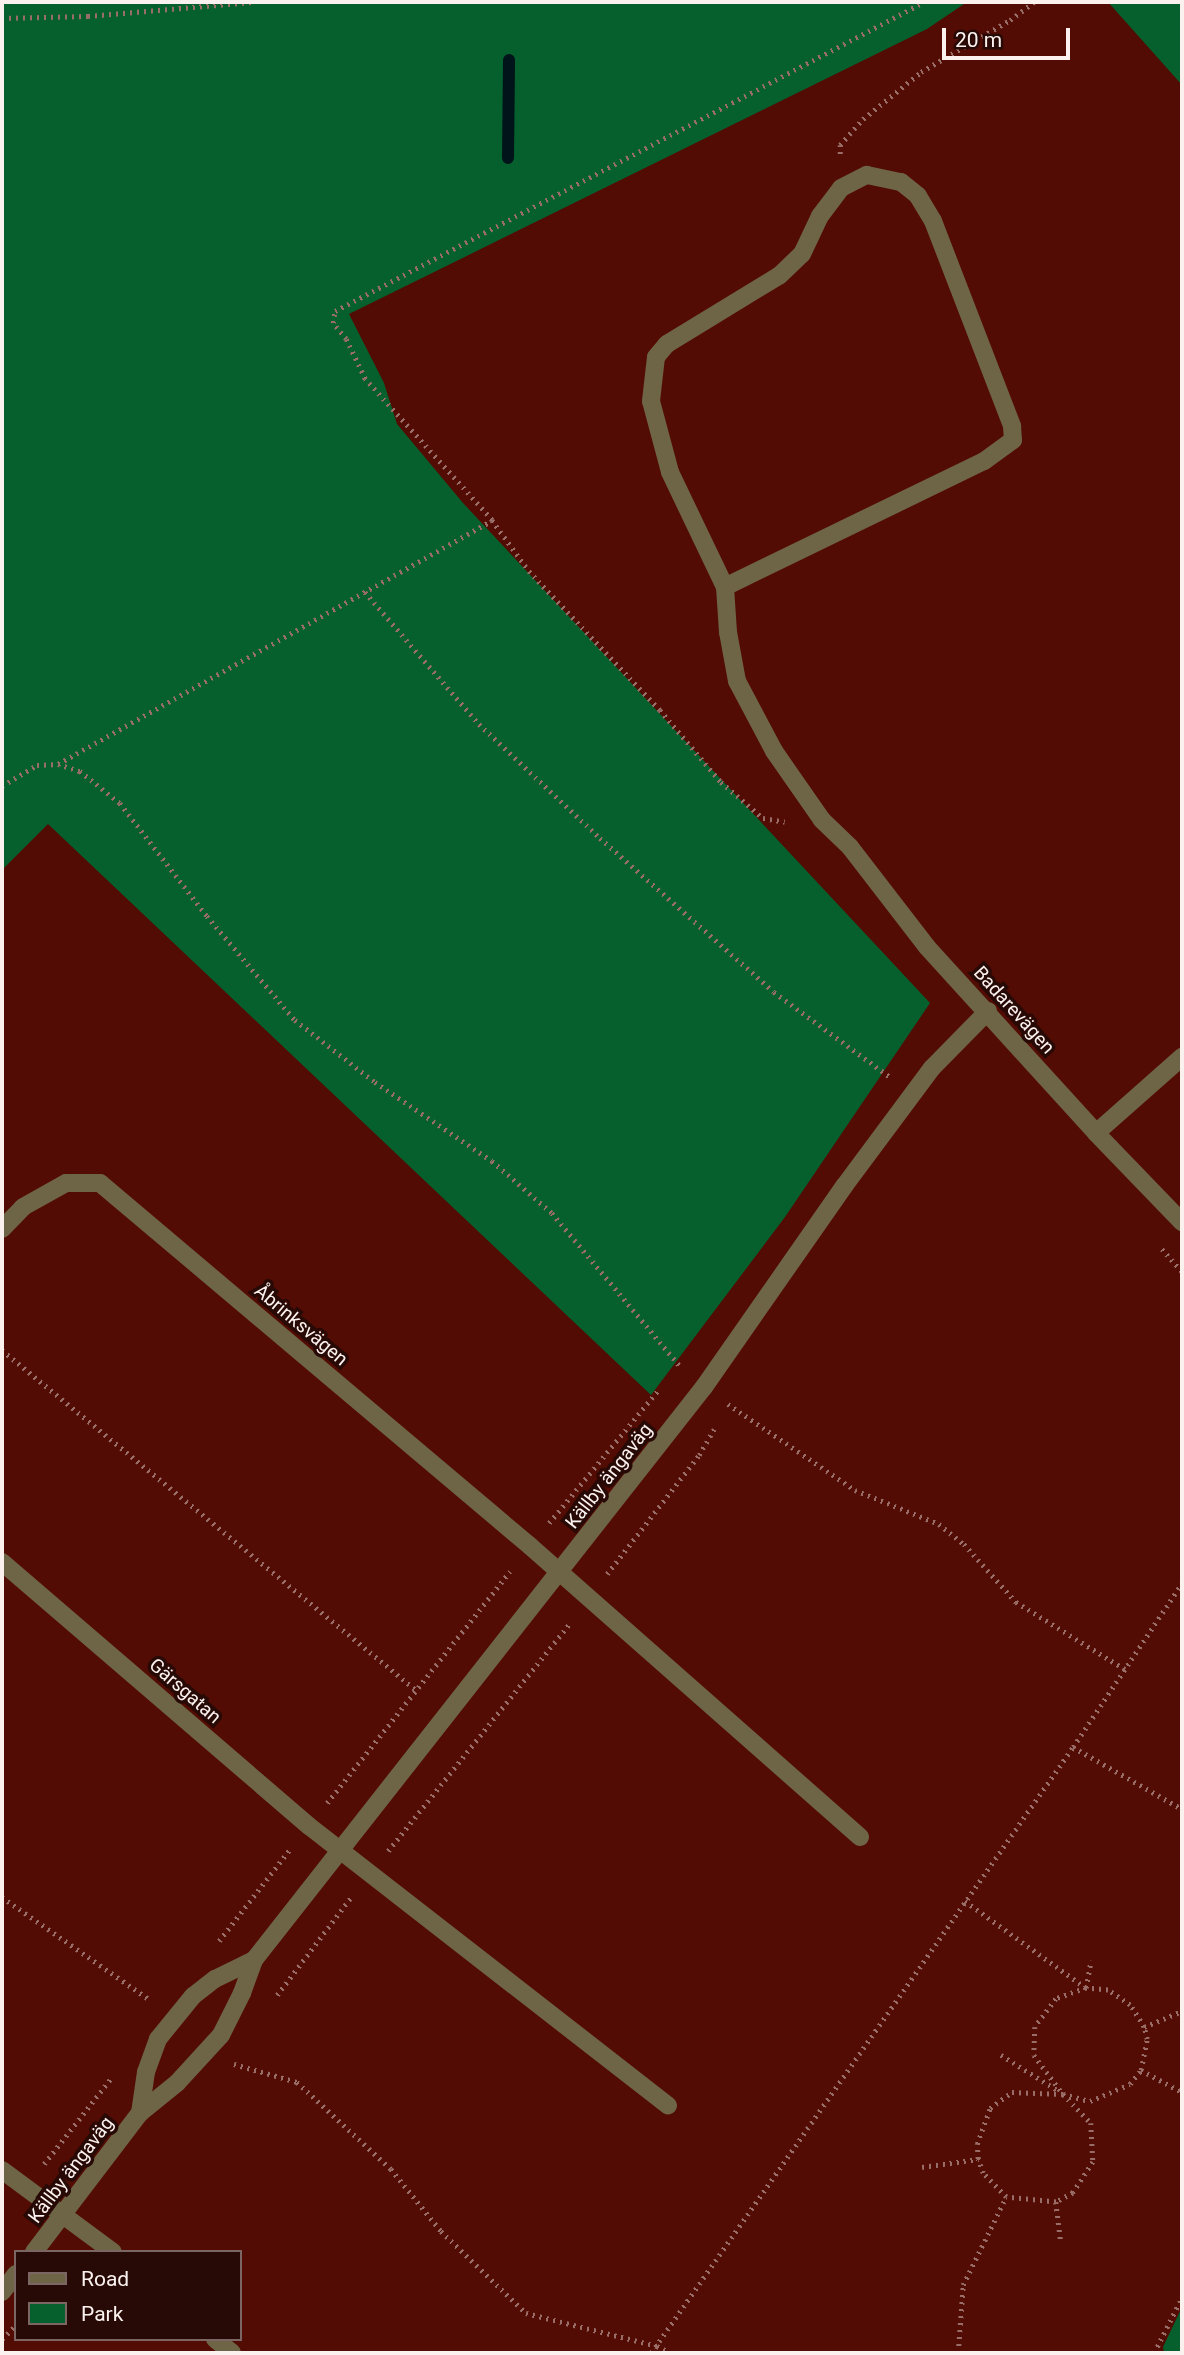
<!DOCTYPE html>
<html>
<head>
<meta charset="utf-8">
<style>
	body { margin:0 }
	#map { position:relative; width:1184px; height:2355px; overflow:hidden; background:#530c03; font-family:Roboto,sans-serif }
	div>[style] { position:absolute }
	.green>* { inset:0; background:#05602e }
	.stream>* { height:12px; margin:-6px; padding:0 6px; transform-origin:6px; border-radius:6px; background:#011419 }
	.path>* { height:4.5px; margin-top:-2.25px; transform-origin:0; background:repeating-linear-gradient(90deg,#9a6e68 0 2px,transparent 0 7px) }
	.minor>* { height:18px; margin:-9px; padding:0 9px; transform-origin:9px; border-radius:9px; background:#6e6446 }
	span { translate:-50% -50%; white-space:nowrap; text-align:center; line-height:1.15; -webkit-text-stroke:7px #270905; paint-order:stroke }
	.street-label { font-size:19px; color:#fbf2f0 }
	.frame { position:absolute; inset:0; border:4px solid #fbf2f0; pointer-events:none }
	.legend { position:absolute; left:14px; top:2250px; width:228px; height:91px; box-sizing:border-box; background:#270905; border:2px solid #7c6663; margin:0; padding:9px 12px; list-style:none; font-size:21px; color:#fbf2f0 }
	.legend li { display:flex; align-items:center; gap:14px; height:35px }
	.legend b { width:35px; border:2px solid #7c6663 }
	.scale { position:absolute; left:942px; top:28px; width:128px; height:32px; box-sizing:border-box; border:4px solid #fbf2f0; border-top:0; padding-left:9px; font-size:21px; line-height:24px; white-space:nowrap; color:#fbf2f0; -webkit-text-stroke:5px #270905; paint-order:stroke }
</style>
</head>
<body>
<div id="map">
	<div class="green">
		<i style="clip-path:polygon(2px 2px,967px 2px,927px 29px,349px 314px,384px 383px,397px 424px,463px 503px,930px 1003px,785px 1217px,651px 1395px,48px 824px,2px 870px)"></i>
		<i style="clip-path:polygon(1108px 2px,1182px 2px,1182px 85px)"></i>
		<i style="clip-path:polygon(1182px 2307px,1182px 2353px,1164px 2353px,1163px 2347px)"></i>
	</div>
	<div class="stream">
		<i style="left:508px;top:158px;width:98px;rotate:-89.4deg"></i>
	</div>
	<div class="path">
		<i style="left:2px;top:18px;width:86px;rotate:-1.3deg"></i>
		<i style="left:88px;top:16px;width:165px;rotate:-4.9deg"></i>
		<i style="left:840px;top:154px;width:9px;rotate:-90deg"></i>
		<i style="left:840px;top:145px;width:35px;rotate:-49deg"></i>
		<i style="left:863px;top:119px;width:75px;rotate:-39deg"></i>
		<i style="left:921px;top:72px;width:103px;rotate:-30.3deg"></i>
		<i style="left:1010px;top:20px;width:30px;rotate:-37deg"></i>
		<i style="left:492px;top:520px;width:63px;rotate:54deg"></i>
		<i style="left:529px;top:571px;width:191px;rotate:46.7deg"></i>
		<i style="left:660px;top:710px;width:94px;rotate:49.7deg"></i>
		<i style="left:721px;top:782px;width:55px;rotate:40.6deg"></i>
		<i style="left:763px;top:818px;width:22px;rotate:10deg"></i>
		<i style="left:365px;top:592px;width:174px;rotate:49.2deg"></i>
		<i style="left:479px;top:724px;width:166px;rotate:43.3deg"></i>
		<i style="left:600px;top:838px;width:232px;rotate:41.5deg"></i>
		<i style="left:774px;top:992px;width:144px;rotate:36.2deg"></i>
		<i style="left:58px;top:764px;width:498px;rotate:-29.3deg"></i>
		<i style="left:492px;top:520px;width:190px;rotate:-132deg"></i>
		<i style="left:365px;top:379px;width:44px;rotate:-115.4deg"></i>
		<i style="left:346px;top:339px;width:21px;rotate:-129deg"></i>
		<i style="left:333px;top:323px;width:12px;rotate:-81deg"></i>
		<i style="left:335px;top:311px;width:665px;rotate:-27.68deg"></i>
		<i style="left:2px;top:786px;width:41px;rotate:-31deg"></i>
		<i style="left:37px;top:765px;width:21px;rotate:-3deg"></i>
		<i style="left:58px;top:764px;width:23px;rotate:18deg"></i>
		<i style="left:80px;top:771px;width:51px;rotate:38.7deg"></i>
		<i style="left:120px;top:803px;width:143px;rotate:52.4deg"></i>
		<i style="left:207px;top:916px;width:136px;rotate:49.8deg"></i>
		<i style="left:295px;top:1020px;width:101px;rotate:37.8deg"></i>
		<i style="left:375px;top:1082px;width:141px;rotate:34deg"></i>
		<i style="left:492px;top:1161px;width:79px;rotate:40.9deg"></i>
		<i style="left:552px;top:1213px;width:199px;rotate:50.1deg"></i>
		<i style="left:1162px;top:1249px;width:30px;rotate:48deg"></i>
		<i style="left:2px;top:1350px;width:536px;rotate:39.39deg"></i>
		<i style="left:728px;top:1404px;width:153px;rotate:34.1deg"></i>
		<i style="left:855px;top:1490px;width:91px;rotate:22deg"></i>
		<i style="left:939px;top:1524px;width:32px;rotate:39deg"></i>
		<i style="left:964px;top:1544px;width:78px;rotate:48.1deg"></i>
		<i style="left:1016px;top:1602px;width:128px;rotate:31.6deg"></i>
		<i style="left:549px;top:1523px;width:173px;rotate:-50.6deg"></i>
		<i style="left:607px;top:1574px;width:150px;rotate:-52.3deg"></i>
		<i style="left:699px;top:1455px;width:30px;rotate:-60deg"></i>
		<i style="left:1073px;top:1747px;width:125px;rotate:29.6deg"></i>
		<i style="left:327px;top:1803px;width:295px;rotate:-51.7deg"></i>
		<i style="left:388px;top:1851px;width:292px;rotate:-51.4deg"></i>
		<i style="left:2px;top:1897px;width:179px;rotate:34.8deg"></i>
		<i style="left:965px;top:1901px;width:149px;rotate:35.7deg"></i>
		<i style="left:1086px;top:1988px;width:28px;rotate:-80deg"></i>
		<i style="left:219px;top:1941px;width:118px;rotate:-52.3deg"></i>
		<i style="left:277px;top:1995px;width:124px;rotate:-52.9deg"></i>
		<i style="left:1144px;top:2027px;width:41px;rotate:-22.8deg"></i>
		<i style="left:1001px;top:2055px;width:68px;rotate:31.8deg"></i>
		<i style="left:234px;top:2064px;width:66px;rotate:15.9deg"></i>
		<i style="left:297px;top:2082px;width:128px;rotate:42.8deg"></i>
		<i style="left:391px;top:2169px;width:80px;rotate:51.1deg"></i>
		<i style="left:441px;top:2231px;width:118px;rotate:44deg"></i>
		<i style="left:526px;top:2313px;width:135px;rotate:14.1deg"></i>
		<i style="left:657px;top:2346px;width:16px;rotate:27deg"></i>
		<i style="left:1141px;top:2070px;width:47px;rotate:28.2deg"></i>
		<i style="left:1063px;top:2094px;width:28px;rotate:15deg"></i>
		<i style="left:1090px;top:2101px;width:43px;rotate:-23deg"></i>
		<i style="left:1130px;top:2084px;width:18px;rotate:-52deg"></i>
		<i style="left:1141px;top:2070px;width:32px;rotate:-79deg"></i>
		<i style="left:1147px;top:2039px;width:12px;rotate:-104deg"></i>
		<i style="left:1144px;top:2027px;width:26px;rotate:-122deg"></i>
		<i style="left:1130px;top:2005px;width:27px;rotate:-146deg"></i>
		<i style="left:1108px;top:1990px;width:22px;rotate:-175deg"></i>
		<i style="left:1086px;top:1988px;width:32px;rotate:160deg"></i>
		<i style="left:1056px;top:1999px;width:35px;rotate:127deg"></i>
		<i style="left:1035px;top:2027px;width:28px;rotate:92deg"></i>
		<i style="left:1034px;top:2055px;width:49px;rotate:53.4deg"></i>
		<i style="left:1063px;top:2094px;width:40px;rotate:46deg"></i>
		<i style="left:1091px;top:2123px;width:39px;rotate:87deg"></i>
		<i style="left:1093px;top:2162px;width:37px;rotate:123deg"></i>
		<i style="left:1073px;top:2193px;width:19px;rotate:152deg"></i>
		<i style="left:1056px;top:2202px;width:50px;rotate:-174.3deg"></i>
		<i style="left:1006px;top:2197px;width:33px;rotate:-134deg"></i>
		<i style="left:983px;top:2173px;width:15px;rotate:-110deg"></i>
		<i style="left:978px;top:2159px;width:15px;rotate:-94deg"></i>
		<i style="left:977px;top:2144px;width:38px;rotate:-70deg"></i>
		<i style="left:990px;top:2108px;width:27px;rotate:-36deg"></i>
		<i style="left:1012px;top:2092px;width:51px;rotate:2.2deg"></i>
		<i style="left:44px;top:2164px;width:110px;rotate:-52deg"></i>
		<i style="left:922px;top:2167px;width:57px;rotate:-8.1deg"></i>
		<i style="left:1056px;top:2202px;width:38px;rotate:83deg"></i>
		<i style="left:2px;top:2339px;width:20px;rotate:-45deg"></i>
		<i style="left:651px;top:2353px;width:738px;rotate:-55.15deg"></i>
		<i style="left:1073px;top:1747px;width:197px;rotate:-56.4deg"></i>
		<i style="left:958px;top:2353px;width:68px;rotate:-85.8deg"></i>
		<i style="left:963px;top:2285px;width:98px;rotate:-64deg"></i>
		<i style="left:1154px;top:2353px;width:63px;rotate:-63.4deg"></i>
	</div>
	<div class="minor">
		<i style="left:725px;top:587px;width:127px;rotate:-115.6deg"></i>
		<i style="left:670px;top:472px;width:73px;rotate:-105deg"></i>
		<i style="left:651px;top:401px;width:44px;rotate:-83.5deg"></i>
		<i style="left:656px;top:357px;width:17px;rotate:-50deg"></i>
		<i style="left:667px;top:344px;width:132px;rotate:-31.4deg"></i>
		<i style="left:780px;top:275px;width:30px;rotate:-44deg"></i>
		<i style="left:802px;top:254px;width:42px;rotate:-64.7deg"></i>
		<i style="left:820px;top:216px;width:35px;rotate:-53deg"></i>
		<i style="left:841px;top:188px;width:29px;rotate:-27deg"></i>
		<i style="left:867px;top:175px;width:35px;rotate:12deg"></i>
		<i style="left:901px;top:182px;width:22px;rotate:39deg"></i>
		<i style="left:918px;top:196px;width:29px;rotate:59deg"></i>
		<i style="left:933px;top:221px;width:220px;rotate:68.9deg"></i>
		<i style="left:1012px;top:426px;width:14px;rotate:86deg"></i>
		<i style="left:1013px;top:440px;width:36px;rotate:144deg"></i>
		<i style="left:984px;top:461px;width:288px;rotate:154.1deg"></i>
		<i style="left:725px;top:587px;width:45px;rotate:86.2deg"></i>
		<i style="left:728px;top:632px;width:50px;rotate:79.6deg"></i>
		<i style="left:737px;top:681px;width:79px;rotate:62.1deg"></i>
		<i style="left:774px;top:751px;width:84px;rotate:55.2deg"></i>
		<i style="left:822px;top:820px;width:39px;rotate:44deg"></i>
		<i style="left:850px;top:847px;width:126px;rotate:52.4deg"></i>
		<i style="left:927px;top:947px;width:251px;rotate:47.7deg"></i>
		<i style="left:1096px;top:1133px;width:124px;rotate:46deg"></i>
		<i style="left:1096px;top:1133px;width:115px;rotate:-41.5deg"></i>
		<i style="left:2px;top:1229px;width:30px;rotate:-46deg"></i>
		<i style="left:23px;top:1207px;width:49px;rotate:-29.2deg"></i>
		<i style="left:66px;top:1183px;width:34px"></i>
		<i style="left:100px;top:1183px;width:563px;rotate:40.17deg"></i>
		<i style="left:530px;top:1546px;width:440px;rotate:41.4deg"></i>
		<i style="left:2px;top:1562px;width:405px;rotate:40.7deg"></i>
		<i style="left:309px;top:1826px;width:455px;rotate:37.9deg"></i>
		<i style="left:140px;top:2113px;width:41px;rotate:-81.7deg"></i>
		<i style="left:146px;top:2072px;width:35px;rotate:-70deg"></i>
		<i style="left:158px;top:2039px;width:55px;rotate:-50.9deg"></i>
		<i style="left:193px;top:1996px;width:28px;rotate:-38deg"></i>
		<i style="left:215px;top:1979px;width:43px;rotate:-26deg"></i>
		<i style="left:2px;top:2170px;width:138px;rotate:36.5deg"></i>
		<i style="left:34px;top:2252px;width:175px;rotate:-52.7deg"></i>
		<i style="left:140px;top:2113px;width:48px;rotate:-39deg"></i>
		<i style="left:177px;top:2083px;width:65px;rotate:-47.5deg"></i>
		<i style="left:221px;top:2035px;width:47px;rotate:-63.4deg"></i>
		<i style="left:242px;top:1993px;width:35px;rotate:-70deg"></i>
		<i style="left:254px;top:1960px;width:729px;rotate:-51.86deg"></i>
		<i style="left:704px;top:1387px;width:246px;rotate:-55.1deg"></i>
		<i style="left:845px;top:1185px;width:146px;rotate:-53.4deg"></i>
		<i style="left:932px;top:1068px;width:80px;rotate:-45.5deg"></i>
		<i style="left:2px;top:2292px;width:23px;rotate:-52deg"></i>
		<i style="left:215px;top:2339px;width:22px;rotate:39deg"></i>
	</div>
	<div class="street-label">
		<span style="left:1014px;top:1010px;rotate:48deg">Badarevägen</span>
		<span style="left:301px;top:1325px;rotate:40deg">Åbrinksvägen</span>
		<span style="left:609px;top:1476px;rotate:-52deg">Källby ängaväg</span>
		<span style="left:185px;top:1691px;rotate:41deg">Gärsgatan</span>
		<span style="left:71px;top:2170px;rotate:-53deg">Källby ängaväg</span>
	</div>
	<div class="frame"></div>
	<ul class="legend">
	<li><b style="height:9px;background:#6e6446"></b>Road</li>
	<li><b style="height:19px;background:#05602e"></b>Park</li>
	</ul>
	<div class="scale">20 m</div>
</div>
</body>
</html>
